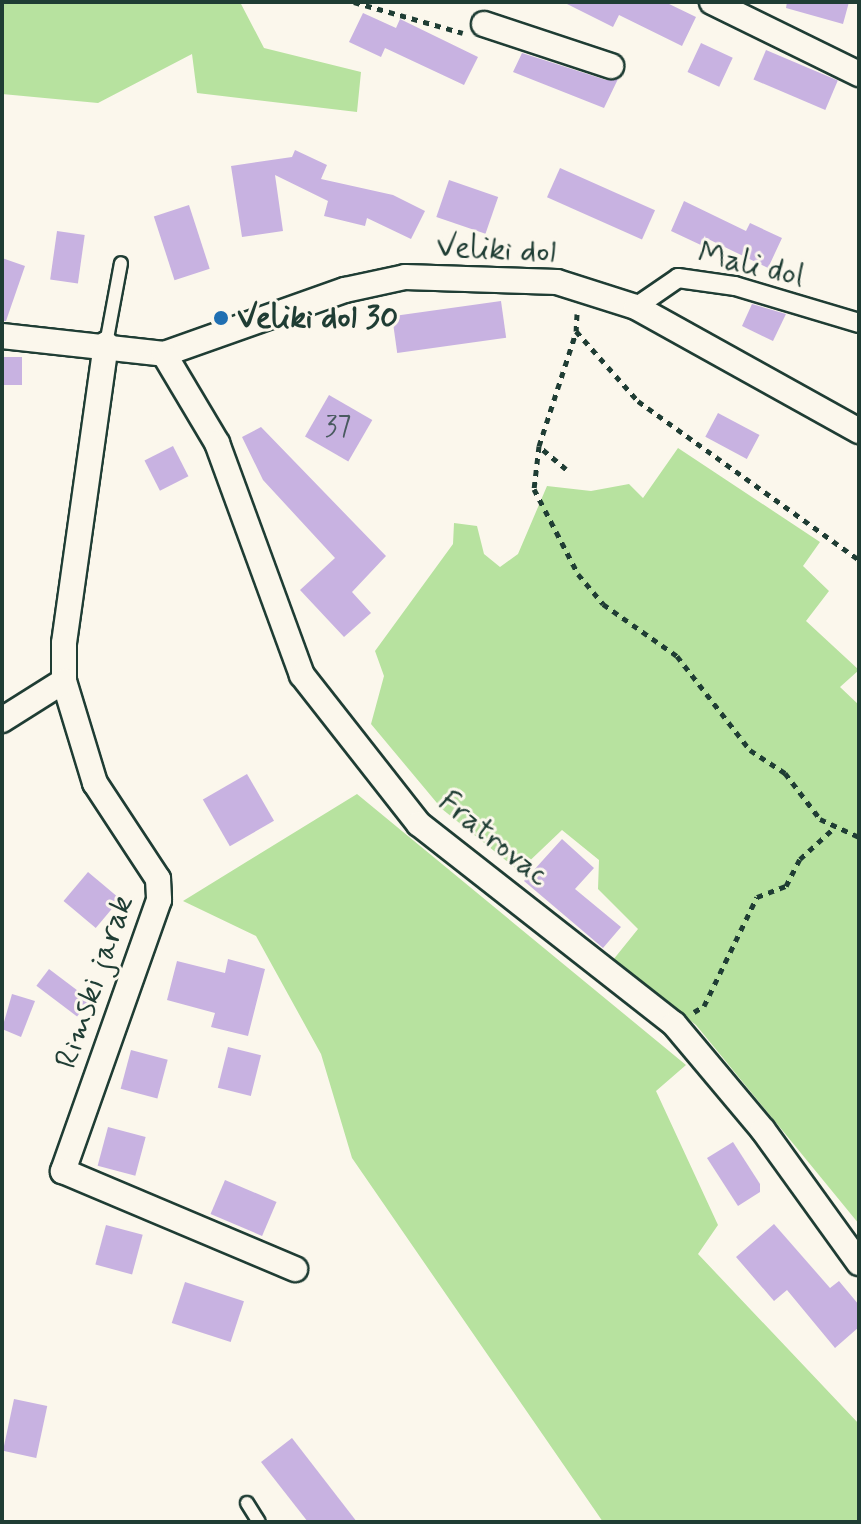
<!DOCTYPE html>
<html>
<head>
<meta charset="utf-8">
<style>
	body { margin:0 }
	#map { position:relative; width:861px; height:1524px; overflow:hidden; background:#fbf7ec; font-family:Mynerve,sans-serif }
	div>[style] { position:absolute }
	.green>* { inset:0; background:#b7e29f }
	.building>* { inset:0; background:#c8b2e1; transform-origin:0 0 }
	.path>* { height:5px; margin-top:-2.5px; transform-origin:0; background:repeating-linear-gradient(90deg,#1f3d34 0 6px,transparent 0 12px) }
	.roads { filter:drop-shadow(2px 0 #1f3d34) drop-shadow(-2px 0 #1f3d34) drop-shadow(0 2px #1f3d34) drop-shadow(0 -2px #1f3d34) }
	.service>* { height:12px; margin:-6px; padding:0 6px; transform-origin:6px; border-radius:6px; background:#fbf7ec }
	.pedestrian>* { height:18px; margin:-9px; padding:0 9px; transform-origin:9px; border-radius:9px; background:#fbf7ec }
	.minor>* { height:24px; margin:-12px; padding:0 12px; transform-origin:12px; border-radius:12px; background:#fbf7ec }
	.dots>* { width:22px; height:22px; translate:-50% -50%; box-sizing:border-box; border:4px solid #fbf7ec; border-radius:50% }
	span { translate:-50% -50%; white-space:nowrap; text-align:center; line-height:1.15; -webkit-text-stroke:6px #fbf7ec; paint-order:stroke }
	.number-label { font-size:28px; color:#495a5f }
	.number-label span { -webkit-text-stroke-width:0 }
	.street-label { font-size:32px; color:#1f3d34 }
	.poi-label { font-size:32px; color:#1f3d34; font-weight:700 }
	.left { translate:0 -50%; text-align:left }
	.frame { position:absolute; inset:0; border:4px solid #1f3d34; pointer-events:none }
</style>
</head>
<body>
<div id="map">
	<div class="green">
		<i style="clip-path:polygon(2px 2px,240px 2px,264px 48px,361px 72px,357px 112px,197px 93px,192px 54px,98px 103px,2px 94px)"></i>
		<i style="clip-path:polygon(678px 448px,820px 542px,803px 566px,829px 591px,806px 621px,859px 670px,840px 687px,859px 705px,859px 1224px,696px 1025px,613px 960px,638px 929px,598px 889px,599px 860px,562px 830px,519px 871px,442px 809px,371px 724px,384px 676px,375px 651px,453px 544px,454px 523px,477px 526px,484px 554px,500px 567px,518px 554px,547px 486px,591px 491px,629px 484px,643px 498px)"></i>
		<i style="clip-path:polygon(357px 794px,686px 1065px,656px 1091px,718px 1225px,698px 1254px,859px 1424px,859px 1522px,603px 1522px,352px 1158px,321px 1054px,256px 936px,183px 901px)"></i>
	</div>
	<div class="building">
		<i style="clip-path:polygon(563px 2px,665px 2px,696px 17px,682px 46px,619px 15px,613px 27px)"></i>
		<i style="clip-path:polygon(787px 2px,849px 2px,843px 24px,786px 8px)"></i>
		<i style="clip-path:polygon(363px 13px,396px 28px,400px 19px,478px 57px,464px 85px,385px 48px,381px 57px,349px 42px)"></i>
		<i style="left:701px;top:43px;width:35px;height:32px;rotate:25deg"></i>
		<i style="left:766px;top:50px;width:78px;height:32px;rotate:23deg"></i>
		<i style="clip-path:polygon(522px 53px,606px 80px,618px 79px,604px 108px,513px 72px)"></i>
		<i style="clip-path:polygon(295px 150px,327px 165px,321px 179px,393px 195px,425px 211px,411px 239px,367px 218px,365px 226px,324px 216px,328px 201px,275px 175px,283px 231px,242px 237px,231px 166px,292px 157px)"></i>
		<i style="left:560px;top:168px;width:104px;height:32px;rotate:24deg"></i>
		<i style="left:449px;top:180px;width:52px;height:39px;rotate:19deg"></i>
		<i style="clip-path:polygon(684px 201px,746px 231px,750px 223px,782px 238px,768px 268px,706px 238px,703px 246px,671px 231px)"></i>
		<i style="left:189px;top:205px;width:67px;height:37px;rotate:72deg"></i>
		<i style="left:57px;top:231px;width:28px;height:49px;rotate:8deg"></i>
		<i style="clip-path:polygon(2px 258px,25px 266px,6px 321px,2px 321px)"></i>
		<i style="left:501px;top:301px;width:37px;height:110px;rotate:82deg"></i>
		<i style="clip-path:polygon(752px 304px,786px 314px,773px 341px,742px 326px)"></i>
		<i style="left:2px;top:357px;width:20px;height:28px"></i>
		<i style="left:329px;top:395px;width:50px;height:48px;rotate:30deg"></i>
		<i style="left:718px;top:413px;width:47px;height:27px;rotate:28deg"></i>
		<i style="clip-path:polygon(261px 427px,386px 556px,352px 592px,371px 613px,344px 637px,300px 590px,335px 558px,263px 480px,242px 437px)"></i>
		<i style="left:173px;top:446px;width:34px;height:32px;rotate:63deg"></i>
		<i style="left:247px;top:774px;width:54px;height:51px;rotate:60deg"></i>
		<i style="clip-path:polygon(562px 839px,594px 868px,575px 889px,621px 927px,603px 948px,524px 881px)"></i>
		<i style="left:88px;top:872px;width:42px;height:38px;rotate:40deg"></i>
		<i style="clip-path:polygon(228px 959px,265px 969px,248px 1036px,211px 1027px,215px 1013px,167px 1000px,177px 961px,225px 973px)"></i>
		<i style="left:49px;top:969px;width:51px;height:21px;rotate:37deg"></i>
		<i style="clip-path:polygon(12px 994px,35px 1001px,21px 1037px,2px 1029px)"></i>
		<i style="left:228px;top:1047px;width:34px;height:42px;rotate:14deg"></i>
		<i style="left:131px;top:1050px;width:38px;height:40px;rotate:15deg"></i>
		<i style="left:108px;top:1127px;width:39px;height:40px;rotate:15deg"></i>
		<i style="clip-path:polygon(733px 1142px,760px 1184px,760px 1192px,738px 1206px,707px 1158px)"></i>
		<i style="left:225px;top:1180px;width:56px;height:37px;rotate:23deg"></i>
		<i style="clip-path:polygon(774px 1224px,830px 1288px,839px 1281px,859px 1305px,859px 1327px,835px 1348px,787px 1290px,774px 1301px,736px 1257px)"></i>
		<i style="left:106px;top:1225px;width:38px;height:41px;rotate:15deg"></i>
		<i style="left:185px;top:1282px;width:62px;height:43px;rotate:18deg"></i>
		<i style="left:14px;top:1399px;width:34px;height:53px;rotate:12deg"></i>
		<i style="clip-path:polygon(292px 1438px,357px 1522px,308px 1522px,261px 1462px)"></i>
	</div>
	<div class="path">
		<i style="left:354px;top:2px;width:113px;rotate:15.9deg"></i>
		<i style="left:577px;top:314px;width:17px;rotate:93deg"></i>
		<i style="left:576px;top:331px;width:94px;rotate:48.5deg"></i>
		<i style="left:638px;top:401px;width:272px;rotate:35.7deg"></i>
		<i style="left:539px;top:446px;width:43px;rotate:96.6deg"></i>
		<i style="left:534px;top:489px;width:96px;rotate:62.6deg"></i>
		<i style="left:578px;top:574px;width:39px;rotate:50deg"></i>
		<i style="left:603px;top:604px;width:90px;rotate:35.1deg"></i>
		<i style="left:677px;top:656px;width:119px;rotate:52.2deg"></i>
		<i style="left:750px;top:750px;width:42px;rotate:33.3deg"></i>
		<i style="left:785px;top:773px;width:58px;rotate:52.7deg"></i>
		<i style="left:820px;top:819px;width:43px;rotate:24.8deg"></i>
		<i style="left:566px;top:469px;width:35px;rotate:-140deg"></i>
		<i style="left:539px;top:446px;width:120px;rotate:-72deg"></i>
		<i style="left:694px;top:1012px;width:12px;rotate:-31deg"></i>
		<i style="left:704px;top:1006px;width:121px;rotate:-64.1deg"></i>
		<i style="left:757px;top:897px;width:31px;rotate:-21deg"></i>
		<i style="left:786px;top:886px;width:30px;rotate:-63deg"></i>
		<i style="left:800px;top:859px;width:45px;rotate:-42.3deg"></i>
	</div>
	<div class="roads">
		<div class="service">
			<i style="left:106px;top:344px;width:82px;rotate:-79.5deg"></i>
			<i style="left:247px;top:1503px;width:22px;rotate:58deg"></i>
		</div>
		<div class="pedestrian">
			<i style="left:636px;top:307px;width:51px;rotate:-34.6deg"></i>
			<i style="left:678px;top:278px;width:58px;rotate:8deg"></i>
			<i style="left:735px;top:286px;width:129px;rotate:16.6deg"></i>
		</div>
		<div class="minor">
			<i style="left:712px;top:2px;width:164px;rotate:26.1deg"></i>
			<i style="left:484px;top:24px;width:134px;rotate:18.3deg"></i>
			<i style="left:2px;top:336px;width:163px;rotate:6.3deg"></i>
			<i style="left:164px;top:354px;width:192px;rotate:-19.5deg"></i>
			<i style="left:345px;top:290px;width:61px;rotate:-12.2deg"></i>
			<i style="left:405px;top:277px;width:152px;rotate:1.9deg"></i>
			<i style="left:557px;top:282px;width:83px;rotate:17.6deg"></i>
			<i style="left:636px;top:307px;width:255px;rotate:29.1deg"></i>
			<i style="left:106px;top:344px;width:302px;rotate:98deg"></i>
			<i style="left:64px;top:643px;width:38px;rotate:90deg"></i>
			<i style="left:64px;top:681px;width:107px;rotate:73.1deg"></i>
			<i style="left:95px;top:783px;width:115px;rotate:56.7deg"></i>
			<i style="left:158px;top:879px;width:21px;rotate:87deg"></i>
			<i style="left:159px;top:900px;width:288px;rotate:109.5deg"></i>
			<i style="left:63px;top:1171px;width:252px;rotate:22.9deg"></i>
			<i style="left:164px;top:354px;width:104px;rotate:59.2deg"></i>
			<i style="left:217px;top:443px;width:247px;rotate:69.9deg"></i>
			<i style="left:302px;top:675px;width:189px;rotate:51.9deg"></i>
			<i style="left:419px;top:824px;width:324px;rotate:38.1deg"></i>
			<i style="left:674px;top:1024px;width:138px;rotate:50deg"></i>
			<i style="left:763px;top:1130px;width:164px;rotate:54.2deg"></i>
			<i style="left:2px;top:720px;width:73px;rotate:-32.2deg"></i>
		</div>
	</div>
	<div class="dots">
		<i style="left:221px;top:318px;background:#1f6fb2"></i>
	</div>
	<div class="number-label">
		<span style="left:338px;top:428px">37</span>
	</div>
	<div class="street-label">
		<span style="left:496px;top:250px;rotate:3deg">Veliki dol</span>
		<span style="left:751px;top:265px;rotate:13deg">Mali dol</span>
		<span style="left:494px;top:839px;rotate:39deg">Fratrovac</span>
		<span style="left:95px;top:982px;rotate:-71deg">Rimski jarak</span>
	</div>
	<div class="poi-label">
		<span class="left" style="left:237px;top:318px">Veliki dol 30</span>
	</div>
	<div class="frame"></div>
</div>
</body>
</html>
